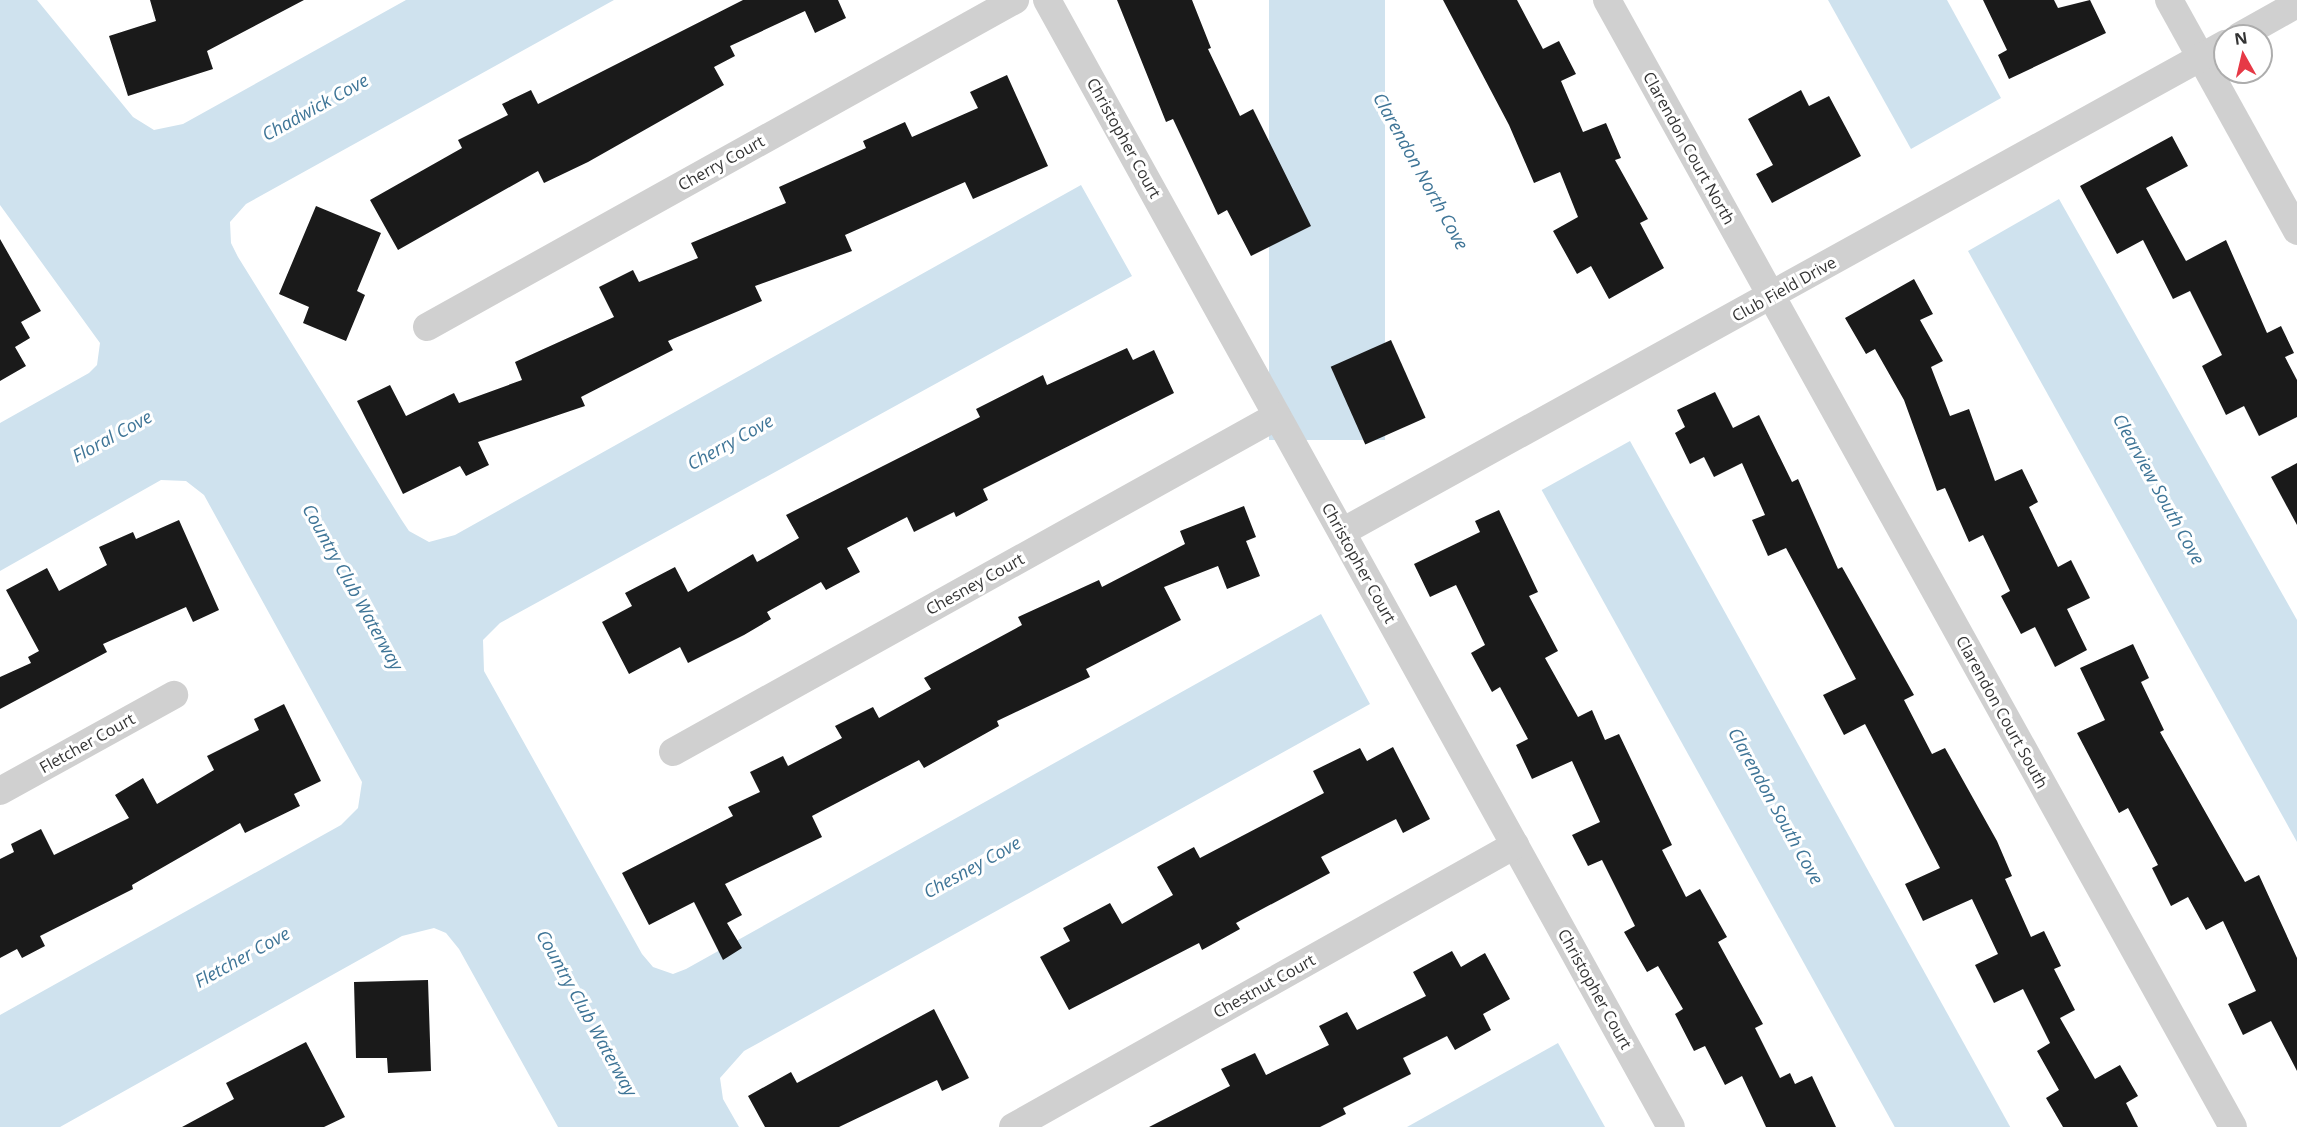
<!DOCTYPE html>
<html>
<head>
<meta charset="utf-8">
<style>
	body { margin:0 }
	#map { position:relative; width:2297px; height:1127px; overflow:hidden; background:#fff; font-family:"Open Sans",sans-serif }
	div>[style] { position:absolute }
	.water>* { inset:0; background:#cfe2ee; transform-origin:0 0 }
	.building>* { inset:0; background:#1a1a1a; transform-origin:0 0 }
	.minor>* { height:28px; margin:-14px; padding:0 14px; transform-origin:14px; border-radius:14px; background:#d0d0d0 }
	span { translate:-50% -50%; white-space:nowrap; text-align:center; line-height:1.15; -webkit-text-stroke:6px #fff; paint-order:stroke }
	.street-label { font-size:16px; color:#333 }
	.water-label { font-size:18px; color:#3f7597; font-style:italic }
	.north { position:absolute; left:2213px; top:24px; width:60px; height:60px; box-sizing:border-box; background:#fff; border:2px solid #adadad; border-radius:50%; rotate:352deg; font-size:16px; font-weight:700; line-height:24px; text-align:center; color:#333 }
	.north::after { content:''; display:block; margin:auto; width:21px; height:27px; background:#e63946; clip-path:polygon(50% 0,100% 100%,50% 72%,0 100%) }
</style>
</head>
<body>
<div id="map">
	<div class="water">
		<i style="clip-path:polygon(0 0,37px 0,133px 117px,154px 130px,183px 124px,406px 0,614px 0,246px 204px,230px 222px,231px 243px,238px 257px,401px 519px,409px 531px,429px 542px,455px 535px,1081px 185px,1132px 276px,500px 623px,483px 640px,484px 671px,642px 954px,653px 967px,673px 974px,686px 969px,1321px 614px,1370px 704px,744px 1051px,720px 1078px,723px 1099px,739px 1127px,558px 1127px,459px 949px,446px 933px,434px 928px,402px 936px,60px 1127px,0 1127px,0 1015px,341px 825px,358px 808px,362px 782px,204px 495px,186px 481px,161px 480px,0 571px,0 423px,89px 373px,97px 365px,100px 343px,0 205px)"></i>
		<i style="left:1269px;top:0;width:116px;height:440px"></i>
		<i style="clip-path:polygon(1828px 0,1947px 0,2001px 98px,1911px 149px)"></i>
		<i style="clip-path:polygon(2059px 199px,2297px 620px,2297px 842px,1968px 251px)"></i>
		<i style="left:1630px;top:441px;width:785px;height:101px;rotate:61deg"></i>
		<i style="clip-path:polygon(1558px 1043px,1605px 1127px,1407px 1127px)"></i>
	</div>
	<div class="building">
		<i style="clip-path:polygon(150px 0,304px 0,207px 51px,213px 69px,128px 96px,109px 36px,156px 21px)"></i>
		<i style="clip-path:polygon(743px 0,838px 0,846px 18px,815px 33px,805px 11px,730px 46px,735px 56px,714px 67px,724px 85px,588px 162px,544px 183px,538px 171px,398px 250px,370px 200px,462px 148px,458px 140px,508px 115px,502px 104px,531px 90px,538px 104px)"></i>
		<i style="clip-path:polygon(1117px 0,1192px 0,1211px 48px,1208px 49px,1240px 116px,1253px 109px,1311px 226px,1251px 256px,1227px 210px,1218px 215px,1173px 119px,1166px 122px)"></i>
		<i style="clip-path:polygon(1443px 0,1517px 0,1543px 49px,1559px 41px,1576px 74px,1561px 81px,1583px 132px,1606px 123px,1621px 158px,1615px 160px,1648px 219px,1640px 223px,1664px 268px,1609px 299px,1591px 266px,1577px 274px,1553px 231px,1578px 217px,1560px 172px,1534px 183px,1509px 125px)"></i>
		<i style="clip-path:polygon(1983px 0,2054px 0,2058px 8px,2090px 0,2106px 33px,2009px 79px,1998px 55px,2007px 50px)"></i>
		<i style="clip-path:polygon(1007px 75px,1048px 166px,973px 199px,965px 182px,845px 235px,852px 251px,755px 286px,762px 301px,668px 341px,673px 350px,581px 397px,585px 406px,478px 442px,489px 465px,466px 476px,460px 466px,403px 494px,357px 401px,390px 385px,406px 416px,454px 393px,459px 403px,522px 380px,515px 362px,614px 317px,599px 287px,633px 270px,639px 282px,698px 258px,691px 243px,786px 203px,779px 187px,866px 148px,863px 141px,905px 122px,912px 137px,978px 108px,970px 92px)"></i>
		<i style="clip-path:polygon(1801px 90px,1809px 106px,1829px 96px,1861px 156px,1772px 203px,1756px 174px,1773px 165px,1748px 119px)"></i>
		<i style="clip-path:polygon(2172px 136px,2188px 166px,2146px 188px,2186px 261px,2226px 240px,2267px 333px,2281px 326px,2294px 353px,2285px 357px,2297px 380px,2297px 417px,2259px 436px,2244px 406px,2226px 415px,2202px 366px,2222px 355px,2190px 291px,2173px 299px,2143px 240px,2117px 254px,2080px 186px)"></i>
		<i style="clip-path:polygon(316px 206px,381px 233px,357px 291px,365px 295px,346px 341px,303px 323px,309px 307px,279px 294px)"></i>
		<i style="clip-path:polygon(0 239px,41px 311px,21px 322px,30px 338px,15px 347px,26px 366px,0 381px)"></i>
		<i style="clip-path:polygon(1914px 279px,1933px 314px,1920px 320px,1943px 361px,1931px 367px,1950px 416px,1969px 409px,1995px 481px,2022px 469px,2038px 502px,2029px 507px,2058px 567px,2071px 560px,2090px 598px,2067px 609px,2087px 650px,2055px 667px,2035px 627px,2021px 634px,2001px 596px,2010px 591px,1983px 535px,1969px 542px,1945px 488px,1937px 491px,1904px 400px,1875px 349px,1866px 354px,1845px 318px)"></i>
		<i style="left:1391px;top:340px;width:85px;height:66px;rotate:66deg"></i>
		<i style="clip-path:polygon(1127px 348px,1133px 360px,1154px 350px,1174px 393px,983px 489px,988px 500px,956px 517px,954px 512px,914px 532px,907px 517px,847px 548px,860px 572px,826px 590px,821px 582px,767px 612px,771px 619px,744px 635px,688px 663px,680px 647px,629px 674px,602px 622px,632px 606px,625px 593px,675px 567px,688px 592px,753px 554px,757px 562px,799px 538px,786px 515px,980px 417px,976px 409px,1043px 375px,1047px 385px)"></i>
		<i style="clip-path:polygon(1715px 392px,1733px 428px,1759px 415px,1792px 482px,1798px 479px,1838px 569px,1842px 567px,1914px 695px,1904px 700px,1932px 754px,1945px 748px,1997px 841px,2012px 876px,2005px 879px,2031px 937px,2044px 931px,2061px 966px,2054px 969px,2075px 1010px,2060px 1018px,2095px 1079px,2120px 1065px,2138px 1096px,2126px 1103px,2138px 1127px,2063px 1127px,2046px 1098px,2059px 1090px,2037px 1051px,2050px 1043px,2023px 989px,1994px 1003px,1975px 965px,1998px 954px,1972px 899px,1923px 921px,1905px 884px,1940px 868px,1865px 724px,1844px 735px,1823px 695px,1856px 679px,1786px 548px,1768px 556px,1752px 520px,1765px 515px,1742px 463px,1714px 477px,1704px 457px,1690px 464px,1675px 433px,1685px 427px,1677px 410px)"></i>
		<i style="clip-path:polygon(2297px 463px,2297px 525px,2271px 477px)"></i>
		<i style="clip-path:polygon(1244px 506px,1256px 537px,1246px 541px,1260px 576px,1227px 589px,1218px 566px,1164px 587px,1181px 620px,1086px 669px,1090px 677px,997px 721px,999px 726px,924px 768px,919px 760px,812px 816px,822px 837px,725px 884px,742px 915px,727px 923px,742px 948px,723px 960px,694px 902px,649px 925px,622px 873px,733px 816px,728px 807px,760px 792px,750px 772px,783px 756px,788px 766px,842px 738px,835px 726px,873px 707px,879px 718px,931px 689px,924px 678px,1022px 625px,1018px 617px,1099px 580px,1102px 587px,1185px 544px,1180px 531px)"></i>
		<i style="clip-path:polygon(1499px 510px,1538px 592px,1529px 596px,1558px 651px,1545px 658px,1578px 717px,1592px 710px,1605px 740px,1619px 734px,1672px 845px,1662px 850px,1686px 897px,1700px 889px,1727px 937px,1718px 942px,1763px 1024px,1755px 1028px,1780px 1078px,1790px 1073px,1795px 1084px,1812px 1076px,1836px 1127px,1766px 1127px,1742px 1076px,1725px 1085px,1705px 1046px,1694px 1051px,1675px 1014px,1683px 1009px,1658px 966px,1647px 972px,1624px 932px,1635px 926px,1602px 860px,1588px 866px,1572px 835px,1600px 822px,1572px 761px,1532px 779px,1516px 745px,1528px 739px,1500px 687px,1492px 692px,1471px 653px,1485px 645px,1456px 585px,1430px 597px,1414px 564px,1480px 532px,1475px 521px)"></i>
		<i style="clip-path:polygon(179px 520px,219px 610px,193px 622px,186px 607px,103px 644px,107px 652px,0 709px,0 677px,31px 663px,28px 657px,39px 651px,6px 590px,47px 568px,59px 591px,107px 565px,99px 547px,133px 532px,136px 539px)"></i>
		<i style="clip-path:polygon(2133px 644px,2149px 678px,2141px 682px,2164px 730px,2160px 732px,2245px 882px,2259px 875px,2297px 958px,2297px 1071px,2271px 1021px,2243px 1035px,2228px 1004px,2256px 991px,2223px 921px,2206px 930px,2188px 897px,2171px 906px,2152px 868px,2158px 865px,2128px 808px,2119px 813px,2077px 733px,2105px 720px,2080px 668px)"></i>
		<i style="clip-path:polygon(284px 704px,321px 781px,294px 794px,300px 806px,245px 833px,240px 823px,132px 885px,133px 889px,40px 936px,45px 946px,22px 958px,17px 949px,0 958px,0 859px,14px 852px,11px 844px,41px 829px,54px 855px,129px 818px,115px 795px,143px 778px,157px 804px,214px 770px,207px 756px,259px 730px,254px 719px)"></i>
		<i style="clip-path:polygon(1393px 747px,1430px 819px,1403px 833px,1396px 819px,1321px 857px,1330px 873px,1236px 923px,1240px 929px,1202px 950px,1199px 943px,1069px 1010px,1040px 957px,1070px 941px,1063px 928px,1110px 903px,1122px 924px,1173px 895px,1157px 867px,1194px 847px,1200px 858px,1324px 793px,1313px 771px,1360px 748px,1367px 761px)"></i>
		<i style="clip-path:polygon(1452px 951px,1461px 967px,1485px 953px,1510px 999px,1483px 1014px,1491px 1030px,1455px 1050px,1447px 1036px,1403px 1058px,1411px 1074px,1343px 1108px,1346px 1114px,1320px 1127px,1149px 1127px,1230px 1086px,1221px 1069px,1255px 1053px,1266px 1075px,1329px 1045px,1319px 1026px,1347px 1012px,1357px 1030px,1426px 996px,1413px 972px)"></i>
		<i style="clip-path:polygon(428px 980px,431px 1071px,388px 1073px,387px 1058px,356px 1058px,354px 982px)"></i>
		<i style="clip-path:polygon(934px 1009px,969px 1078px,942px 1091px,937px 1080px,839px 1127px,765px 1127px,748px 1096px,791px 1072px,797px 1083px)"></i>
		<i style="clip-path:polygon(306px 1042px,345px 1117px,324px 1127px,182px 1127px,234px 1099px,226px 1083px)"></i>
	</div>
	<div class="minor">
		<i style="left:1047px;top:0;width:1288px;rotate:61.03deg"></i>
		<i style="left:1607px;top:0;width:1289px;rotate:60.95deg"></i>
		<i style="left:2169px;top:0;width:264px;rotate:61deg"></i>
		<i style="left:2240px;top:36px;width:65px;rotate:-29.3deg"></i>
		<i style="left:427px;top:327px;width:673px;rotate:-29.08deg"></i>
		<i style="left:1342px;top:532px;width:1009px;rotate:-28.93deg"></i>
		<i style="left:673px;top:752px;width:691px;rotate:-29.09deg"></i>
		<i style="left:0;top:791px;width:199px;rotate:-28.9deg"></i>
		<i style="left:1013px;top:1127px;width:576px;rotate:-29.33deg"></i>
	</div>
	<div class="street-label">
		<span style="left:1124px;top:138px;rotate:61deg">Christopher Court</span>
		<span style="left:1689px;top:148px;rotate:61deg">Clarendon Court North</span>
		<span style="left:721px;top:163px;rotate:-29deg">Cherry Court</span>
		<span style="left:1784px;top:289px;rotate:-29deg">Club Field Drive</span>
		<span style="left:1359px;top:563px;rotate:61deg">Christopher Court</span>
		<span style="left:975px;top:584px;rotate:-29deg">Chesney Court</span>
		<span style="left:2002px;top:712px;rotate:61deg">Clarendon Court South</span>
		<span style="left:87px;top:743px;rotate:-29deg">Fletcher Court</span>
		<span style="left:1264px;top:986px;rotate:-29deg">Chestnut Court</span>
		<span style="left:1595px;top:989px;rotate:61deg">Christopher Court</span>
	</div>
	<div class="water-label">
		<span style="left:315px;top:107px;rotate:-29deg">Chadwick Cove</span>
		<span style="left:1421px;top:171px;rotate:61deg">Clarendon North Cove</span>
		<span style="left:112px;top:436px;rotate:-29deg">Floral Cove</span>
		<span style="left:730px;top:442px;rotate:-29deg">Cherry Cove</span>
		<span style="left:2159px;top:489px;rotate:61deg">Clearview South Cove</span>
		<span style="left:353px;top:587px;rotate:61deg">Country Club Waterway</span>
		<span style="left:1776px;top:806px;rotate:61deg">Clarendon South Cove</span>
		<span style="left:972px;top:867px;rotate:-29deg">Chesney Cove</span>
		<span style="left:242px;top:957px;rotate:-29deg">Fletcher Cove</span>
		<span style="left:587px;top:1013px;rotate:61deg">Country Club Waterway</span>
	</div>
	<div class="north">N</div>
</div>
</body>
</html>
